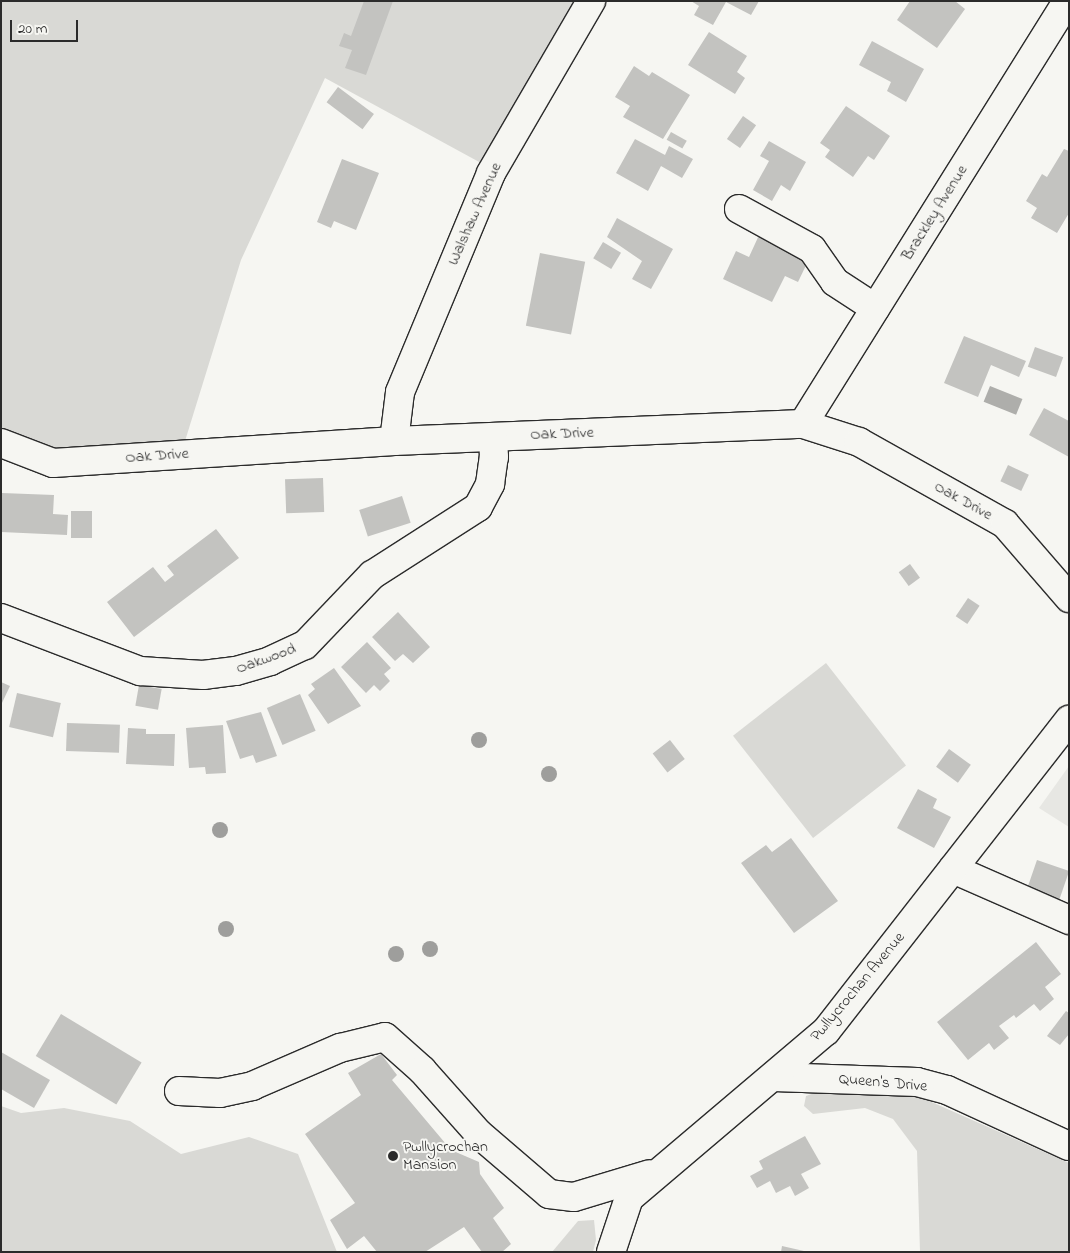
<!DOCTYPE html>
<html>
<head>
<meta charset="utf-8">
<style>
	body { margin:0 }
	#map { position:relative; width:1070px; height:1253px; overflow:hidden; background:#f6f6f2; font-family:"Indie Flower",sans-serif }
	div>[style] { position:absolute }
	.built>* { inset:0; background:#e7e7e3 }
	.green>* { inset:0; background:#d9d9d5; transform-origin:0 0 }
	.water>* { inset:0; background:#aeaeab; transform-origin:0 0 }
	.building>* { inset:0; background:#c3c3c0; transform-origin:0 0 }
	.roads { filter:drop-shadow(1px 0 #2b2b2b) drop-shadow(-1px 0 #2b2b2b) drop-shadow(0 1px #2b2b2b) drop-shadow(0 -1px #2b2b2b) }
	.minor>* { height:28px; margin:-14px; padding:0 14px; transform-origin:14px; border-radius:14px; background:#f6f6f2 }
	.trees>* { width:16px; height:16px; margin:-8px; border-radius:50%; background:#9e9e9c }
	.dots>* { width:14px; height:14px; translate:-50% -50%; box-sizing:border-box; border:2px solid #f6f6f2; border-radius:50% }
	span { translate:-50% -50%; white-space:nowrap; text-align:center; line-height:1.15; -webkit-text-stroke:4px #f6f6f2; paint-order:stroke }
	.street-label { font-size:16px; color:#2b2b2b }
	.poi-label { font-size:16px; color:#2b2b2b }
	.left { translate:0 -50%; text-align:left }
	.frame { position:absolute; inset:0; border:2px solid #2b2b2b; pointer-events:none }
	.scale { position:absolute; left:10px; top:20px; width:68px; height:22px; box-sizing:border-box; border:2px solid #2b2b2b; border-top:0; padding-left:6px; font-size:15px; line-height:18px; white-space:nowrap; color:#2b2b2b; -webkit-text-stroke:4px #f6f6f2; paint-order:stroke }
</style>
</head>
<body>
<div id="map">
	<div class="built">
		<i style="clip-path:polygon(1069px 766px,1069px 827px,1039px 808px)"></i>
	</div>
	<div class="green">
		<i style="clip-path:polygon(1px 1px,583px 1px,481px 163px,325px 78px,241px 260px,181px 454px,53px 463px,1px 443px)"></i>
		<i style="left:826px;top:663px;width:130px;height:118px;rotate:52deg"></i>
		<i style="clip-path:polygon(823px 1090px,886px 1090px,927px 1100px,1069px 1163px,1069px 1252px,920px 1252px,917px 1151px,893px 1119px,865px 1108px,813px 1114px,804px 1106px,806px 1096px)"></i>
		<i style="clip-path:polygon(1px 1106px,21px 1113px,64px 1108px,130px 1121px,181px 1154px,249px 1137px,298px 1154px,337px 1252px,1px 1252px)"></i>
		<i style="clip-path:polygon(594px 1220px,596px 1240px,593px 1252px,552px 1252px,578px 1221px)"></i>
	</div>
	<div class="water">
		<i style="left:990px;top:386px;width:35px;height:17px;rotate:22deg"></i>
	</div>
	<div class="building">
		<i style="clip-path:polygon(364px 1px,393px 1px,366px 75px,345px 68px,352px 50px,339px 46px,344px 33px,351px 36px)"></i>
		<i style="clip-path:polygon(691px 1px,759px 1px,751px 15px,726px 2px,713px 25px,694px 15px,699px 6px)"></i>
		<i style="clip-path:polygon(910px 1px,955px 1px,965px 9px,937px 48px,897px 20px)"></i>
		<i style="clip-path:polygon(709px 32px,747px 56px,737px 72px,745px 78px,735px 94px,688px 65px)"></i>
		<i style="clip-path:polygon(872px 41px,924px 69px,906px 102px,887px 91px,891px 82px,859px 65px)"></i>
		<i style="clip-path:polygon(634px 66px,649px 76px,652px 72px,690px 95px,663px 139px,623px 117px,630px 106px,615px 97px)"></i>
		<i style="left:338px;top:87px;width:45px;height:19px;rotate:37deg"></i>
		<i style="clip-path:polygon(846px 106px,890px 136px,874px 160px,868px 156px,853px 177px,825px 157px,830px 150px,820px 143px)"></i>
		<i style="left:743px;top:116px;width:16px;height:28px;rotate:35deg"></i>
		<i style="left:671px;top:132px;width:18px;height:9px;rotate:29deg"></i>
		<i style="clip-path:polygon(635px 139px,665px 155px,669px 146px,693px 159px,682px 178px,661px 166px,648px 191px,616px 173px)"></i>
		<i style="clip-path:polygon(769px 141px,806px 162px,790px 191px,781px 185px,772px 201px,753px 190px,769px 161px,760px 156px)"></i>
		<i style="clip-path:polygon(1064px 149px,1069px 151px,1069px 213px,1057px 233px,1031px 218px,1037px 208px,1026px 201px,1042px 174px,1047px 177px)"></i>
		<i style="clip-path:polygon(342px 159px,379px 173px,356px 230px,334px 221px,331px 228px,317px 222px)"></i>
		<i style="clip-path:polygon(617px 218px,673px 249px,651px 289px,632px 279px,642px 261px,607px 237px)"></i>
		<i style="clip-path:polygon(760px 233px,810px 257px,798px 282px,785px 276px,772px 302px,723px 279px,736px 251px,749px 257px)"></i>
		<i style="left:603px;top:242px;width:21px;height:19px;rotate:31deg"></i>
		<i style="left:540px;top:253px;width:46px;height:74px;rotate:11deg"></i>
		<i style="clip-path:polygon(964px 336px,1026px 361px,1019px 377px,991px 365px,978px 397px,944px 383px)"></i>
		<i style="left:1035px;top:347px;width:30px;height:21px;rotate:20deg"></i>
		<i style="clip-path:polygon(1044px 408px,1069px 421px,1069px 457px,1029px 435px)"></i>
		<i style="left:1008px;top:465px;width:23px;height:18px;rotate:25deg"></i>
		<i style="left:323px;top:478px;width:34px;height:38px;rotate:88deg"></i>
		<i style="clip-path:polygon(2px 493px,54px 495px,53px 514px,68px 515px,67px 535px,1px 532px)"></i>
		<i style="left:402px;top:496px;width:28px;height:45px;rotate:72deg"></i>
		<i style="left:71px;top:511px;width:21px;height:27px"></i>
		<i style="clip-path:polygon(216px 529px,239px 558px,134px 637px,107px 602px,153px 567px,165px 582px,174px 575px,167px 566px)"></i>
		<i style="left:910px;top:564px;width:17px;height:14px;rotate:54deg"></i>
		<i style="left:968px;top:598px;width:14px;height:22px;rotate:34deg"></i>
		<i style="clip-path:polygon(398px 612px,430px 647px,413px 663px,403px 654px,395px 661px,372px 637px)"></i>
		<i style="clip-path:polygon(367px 642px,391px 668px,384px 674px,390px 681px,380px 691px,374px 685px,366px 693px,341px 667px)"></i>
		<i style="clip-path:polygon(334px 668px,361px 706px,328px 724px,308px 695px,315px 689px,311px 684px)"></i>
		<i style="clip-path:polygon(1px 682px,10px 686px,1px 705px)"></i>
		<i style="left:139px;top:685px;width:23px;height:21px;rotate:10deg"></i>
		<i style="left:17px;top:693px;width:45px;height:35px;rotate:13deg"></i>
		<i style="left:300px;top:694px;width:40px;height:36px;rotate:67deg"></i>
		<i style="clip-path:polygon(261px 712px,277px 756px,256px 763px,253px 755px,240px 759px,226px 721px)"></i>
		<i style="left:67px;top:723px;width:53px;height:28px;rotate:2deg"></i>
		<i style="clip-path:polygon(223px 725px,226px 773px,206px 774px,205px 767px,189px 768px,186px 728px)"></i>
		<i style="clip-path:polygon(128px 728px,146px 729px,146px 734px,175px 734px,174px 766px,126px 764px)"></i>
		<i style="left:670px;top:740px;width:24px;height:22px;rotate:52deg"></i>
		<i style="left:949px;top:749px;width:27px;height:22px;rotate:36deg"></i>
		<i style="clip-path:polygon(918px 789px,937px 799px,933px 808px,951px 817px,934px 848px,897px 828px)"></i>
		<i style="clip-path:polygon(791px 838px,838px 901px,794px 933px,741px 863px,766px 845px,772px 852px)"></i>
		<i style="left:1037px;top:860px;width:34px;height:31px;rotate:19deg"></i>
		<i style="clip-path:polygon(1036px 942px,1061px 974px,1045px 987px,1054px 999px,1040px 1011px,1034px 1004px,1016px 1018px,1014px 1015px,999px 1026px,1009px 1038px,994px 1050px,989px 1043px,968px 1060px,937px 1022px)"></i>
		<i style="clip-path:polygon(1066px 1011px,1069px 1013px,1069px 1034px,1060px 1045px,1047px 1036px)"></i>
		<i style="left:61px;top:1014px;width:94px;height:49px;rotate:31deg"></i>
		<i style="clip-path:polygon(1px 1052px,50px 1080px,34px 1108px,1px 1089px)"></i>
		<i style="clip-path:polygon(381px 1054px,397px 1075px,392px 1080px,451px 1150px,479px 1162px,480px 1174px,504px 1208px,493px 1218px,511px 1244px,502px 1252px,482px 1252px,464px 1227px,425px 1252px,377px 1252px,364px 1236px,347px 1249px,330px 1220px,355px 1203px,305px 1134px,361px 1095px,348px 1073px)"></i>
		<i style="clip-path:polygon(805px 1136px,821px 1164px,801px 1174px,809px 1188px,795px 1196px,790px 1186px,776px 1193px,770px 1181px,757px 1188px,750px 1176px,763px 1169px,759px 1161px)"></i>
		<i style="clip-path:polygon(782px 1246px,804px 1251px,804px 1252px,781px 1252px)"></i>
	</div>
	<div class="roads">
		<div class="minor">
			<i style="left:739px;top:209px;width:83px;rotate:28.7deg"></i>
			<i style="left:812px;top:249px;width:40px;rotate:55.1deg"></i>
			<i style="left:835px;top:282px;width:48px;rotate:33deg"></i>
			<i style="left:803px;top:424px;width:499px;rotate:-58deg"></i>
			<i style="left:394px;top:441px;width:49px;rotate:-83deg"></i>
			<i style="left:400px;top:392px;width:237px;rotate:-67.4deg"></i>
			<i style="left:491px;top:173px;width:199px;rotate:-59.8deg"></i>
			<i style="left:1px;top:443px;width:56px;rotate:21deg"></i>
			<i style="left:53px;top:463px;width:342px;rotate:-3.7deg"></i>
			<i style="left:394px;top:441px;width:409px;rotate:-2.4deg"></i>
			<i style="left:803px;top:424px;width:59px;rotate:17.8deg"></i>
			<i style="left:859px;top:442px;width:167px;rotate:29.3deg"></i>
			<i style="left:1005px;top:524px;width:98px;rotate:49.1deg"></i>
			<i style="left:1px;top:618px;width:149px;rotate:20.9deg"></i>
			<i style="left:140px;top:671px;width:63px;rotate:3.6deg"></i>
			<i style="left:203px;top:675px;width:33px;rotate:-7deg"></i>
			<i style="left:236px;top:671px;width:35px;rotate:-16deg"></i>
			<i style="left:270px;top:661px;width:38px;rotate:-25deg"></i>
			<i style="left:305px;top:645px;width:97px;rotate:-46.3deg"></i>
			<i style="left:372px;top:575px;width:126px;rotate:-32.7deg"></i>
			<i style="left:478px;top:507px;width:26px;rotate:-62deg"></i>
			<i style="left:490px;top:484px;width:27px;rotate:-82deg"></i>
			<i style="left:494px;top:457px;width:20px;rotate:-93deg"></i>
			<i style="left:953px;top:869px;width:127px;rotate:23.7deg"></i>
			<i style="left:774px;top:1077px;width:143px;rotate:2deg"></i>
			<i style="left:917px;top:1082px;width:31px;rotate:15deg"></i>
			<i style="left:947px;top:1090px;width:134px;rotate:24.7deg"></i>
			<i style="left:179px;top:1091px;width:41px;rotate:2.8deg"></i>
			<i style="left:220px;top:1093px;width:33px;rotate:-12deg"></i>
			<i style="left:252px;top:1086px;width:96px;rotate:-23.4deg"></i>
			<i style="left:340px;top:1048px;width:46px;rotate:-13.7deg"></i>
			<i style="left:385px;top:1037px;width:50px;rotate:41.7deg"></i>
			<i style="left:422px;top:1070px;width:86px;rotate:48.3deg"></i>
			<i style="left:479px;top:1134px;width:92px;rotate:40.6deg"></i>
			<i style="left:549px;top:1194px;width:25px;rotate:7deg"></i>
			<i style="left:574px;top:1197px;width:79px;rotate:-16.8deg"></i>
			<i style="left:611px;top:1252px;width:57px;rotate:-71.6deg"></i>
			<i style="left:629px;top:1198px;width:258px;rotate:-40.3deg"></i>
			<i style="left:826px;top:1031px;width:395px;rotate:-52deg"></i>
		</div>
	</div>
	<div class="trees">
		<i style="left:479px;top:740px"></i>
		<i style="left:549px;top:774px"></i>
		<i style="left:220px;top:830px"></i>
		<i style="left:226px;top:929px"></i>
		<i style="left:430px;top:949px"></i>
		<i style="left:396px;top:954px"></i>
	</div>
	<div class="dots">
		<i style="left:393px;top:1156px;background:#2b2b2b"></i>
	</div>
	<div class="street-label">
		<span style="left:935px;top:213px;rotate:-58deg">Brackley Avenue</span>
		<span style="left:475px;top:214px;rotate:-66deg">Walshaw Avenue</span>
		<span style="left:562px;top:434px;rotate:-2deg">Oak Drive</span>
		<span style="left:157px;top:456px;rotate:-4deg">Oak Drive</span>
		<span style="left:963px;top:501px;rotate:29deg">Oak Drive</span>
		<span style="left:266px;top:659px;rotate:-20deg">Oakwood</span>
		<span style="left:858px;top:987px;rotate:-50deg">Pwllycrochan Avenue</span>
		<span style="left:883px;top:1083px;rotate:5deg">Queen's Drive</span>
	</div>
	<div class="poi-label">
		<span class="left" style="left:403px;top:1156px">Pwllycrochan<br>Mansion</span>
	</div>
	<div class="frame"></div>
	<div class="scale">20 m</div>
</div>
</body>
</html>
